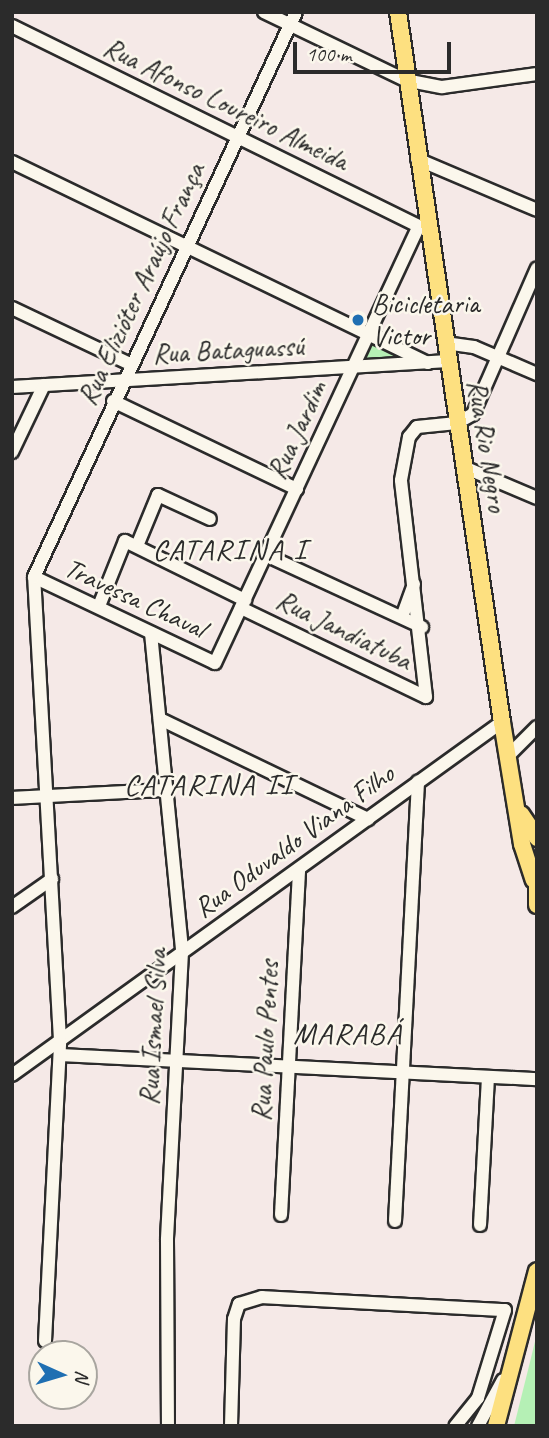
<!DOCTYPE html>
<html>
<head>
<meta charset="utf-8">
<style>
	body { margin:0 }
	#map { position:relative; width:549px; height:1438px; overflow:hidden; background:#f5e9e7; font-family:Caveat,sans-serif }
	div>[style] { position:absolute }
	.green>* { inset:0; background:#b5f0b5 }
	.roads { filter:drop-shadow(2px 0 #2b2b2b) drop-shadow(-2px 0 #2b2b2b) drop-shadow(0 2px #2b2b2b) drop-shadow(0 -2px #2b2b2b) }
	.minor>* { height:12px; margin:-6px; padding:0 6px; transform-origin:6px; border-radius:6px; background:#fbf7ec }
	.major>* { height:16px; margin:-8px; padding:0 8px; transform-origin:8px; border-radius:8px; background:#fde080 }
	.dots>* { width:19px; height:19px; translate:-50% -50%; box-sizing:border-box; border:4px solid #fbf7ec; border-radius:50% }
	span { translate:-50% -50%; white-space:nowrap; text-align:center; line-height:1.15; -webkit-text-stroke:5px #fbf7ec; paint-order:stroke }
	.street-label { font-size:28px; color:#2b2b2b }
	.poi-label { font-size:28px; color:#2b2b2b }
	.left { translate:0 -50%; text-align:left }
	.neighbourhood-label { font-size:30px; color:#2b2b2b; letter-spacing:2px }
	.frame { position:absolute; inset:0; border:14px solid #2b2b2b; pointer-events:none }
	.north { position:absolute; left:28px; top:1340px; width:70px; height:70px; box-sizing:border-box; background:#fbf7ec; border:2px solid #a8a59f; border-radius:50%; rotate:94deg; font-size:19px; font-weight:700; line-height:28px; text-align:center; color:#2b2b2b }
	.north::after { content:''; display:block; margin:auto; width:24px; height:32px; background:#1f6fb2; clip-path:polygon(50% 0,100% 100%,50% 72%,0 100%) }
	.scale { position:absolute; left:293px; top:42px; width:158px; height:32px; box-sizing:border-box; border:4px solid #2b2b2b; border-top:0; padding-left:9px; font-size:21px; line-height:24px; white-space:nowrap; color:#2b2b2b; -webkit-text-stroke:5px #fbf7ec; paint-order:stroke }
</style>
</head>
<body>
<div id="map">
	<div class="green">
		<i style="clip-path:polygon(372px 338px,418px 361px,360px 364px)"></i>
		<i style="clip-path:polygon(537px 1333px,537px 1426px,514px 1426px,531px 1358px)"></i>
	</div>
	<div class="roads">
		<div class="minor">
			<i style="left:264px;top:12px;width:157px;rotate:25.7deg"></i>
			<i style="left:405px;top:80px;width:38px;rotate:11deg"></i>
			<i style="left:442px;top:87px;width:96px;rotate:-7.8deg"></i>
			<i style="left:12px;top:26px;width:453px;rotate:26.2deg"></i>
			<i style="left:417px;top:159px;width:130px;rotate:23deg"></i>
			<i style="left:12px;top:162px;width:462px;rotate:25.8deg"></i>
			<i style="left:12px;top:308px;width:131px;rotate:25.4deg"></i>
			<i style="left:445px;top:343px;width:29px;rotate:8deg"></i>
			<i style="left:474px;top:347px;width:69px;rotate:23.2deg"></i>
			<i style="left:12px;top:387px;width:437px;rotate:-3.4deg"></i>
			<i style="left:113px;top:401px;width:204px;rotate:25.6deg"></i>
			<i style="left:12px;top:452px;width:74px;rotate:-64.5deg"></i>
			<i style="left:464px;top:467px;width:79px;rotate:23deg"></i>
			<i style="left:137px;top:546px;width:55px;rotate:-67.6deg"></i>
			<i style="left:158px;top:495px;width:57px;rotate:24.8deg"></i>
			<i style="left:266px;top:555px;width:172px;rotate:24.8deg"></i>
			<i style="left:34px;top:577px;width:200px;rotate:25.4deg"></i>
			<i style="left:215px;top:663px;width:482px;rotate:-65deg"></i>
			<i style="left:99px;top:606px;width:70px;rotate:-68.2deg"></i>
			<i style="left:125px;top:541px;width:134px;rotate:26.2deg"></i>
			<i style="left:241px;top:608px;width:205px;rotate:25.7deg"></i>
			<i style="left:426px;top:697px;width:218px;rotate:-96.6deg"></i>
			<i style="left:401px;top:480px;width:44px;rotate:-79.5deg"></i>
			<i style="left:409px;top:437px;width:13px;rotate:-51deg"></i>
			<i style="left:417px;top:427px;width:40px;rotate:-5.7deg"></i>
			<i style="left:457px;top:423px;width:18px;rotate:-29deg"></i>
			<i style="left:473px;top:414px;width:159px;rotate:-66.3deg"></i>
			<i style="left:402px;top:617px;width:35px;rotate:-70deg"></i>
			<i style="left:151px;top:633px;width:321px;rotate:84.4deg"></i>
			<i style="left:182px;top:952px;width:288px;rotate:93deg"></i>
			<i style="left:167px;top:1240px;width:186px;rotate:89.7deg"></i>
			<i style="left:160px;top:719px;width:231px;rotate:25.7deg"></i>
			<i style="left:508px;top:756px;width:41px;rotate:-45deg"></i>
			<i style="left:12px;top:798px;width:155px;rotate:-3deg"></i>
			<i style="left:12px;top:907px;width:49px;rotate:-35deg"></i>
			<i style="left:60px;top:1055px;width:478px;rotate:2.9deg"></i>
			<i style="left:12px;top:1075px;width:604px;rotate:-35.77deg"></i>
			<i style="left:281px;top:1215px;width:346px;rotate:-87deg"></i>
			<i style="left:395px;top:1221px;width:440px;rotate:-87deg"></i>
			<i style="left:480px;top:1225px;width:148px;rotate:-86.9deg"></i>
			<i style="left:45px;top:1341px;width:301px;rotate:-87.1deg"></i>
			<i style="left:60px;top:1040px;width:464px;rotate:-93.2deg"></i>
			<i style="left:34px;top:577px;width:623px;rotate:-65.12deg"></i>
			<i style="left:231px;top:1426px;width:107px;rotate:-88.4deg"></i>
			<i style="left:234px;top:1319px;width:16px;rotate:-72deg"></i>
			<i style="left:239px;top:1304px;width:24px;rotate:-17deg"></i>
			<i style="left:262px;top:1297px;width:243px;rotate:3.1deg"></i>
			<i style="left:505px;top:1310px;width:92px;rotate:107.1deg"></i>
			<i style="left:478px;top:1398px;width:36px;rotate:129deg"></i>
			<i style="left:478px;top:1426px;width:52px;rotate:-61.5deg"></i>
		</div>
		<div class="major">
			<i style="left:398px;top:12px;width:718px;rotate:81.67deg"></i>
			<i style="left:502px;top:722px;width:124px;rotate:80.7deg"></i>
			<i style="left:522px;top:844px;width:38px;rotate:72deg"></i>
			<i style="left:521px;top:814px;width:29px;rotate:56deg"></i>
			<i style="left:537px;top:876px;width:29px;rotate:90deg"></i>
			<i style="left:496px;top:1426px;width:160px;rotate:-75.2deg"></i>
		</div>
	</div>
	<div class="dots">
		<i style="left:358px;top:320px;background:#1f6fb2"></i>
	</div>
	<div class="street-label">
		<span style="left:226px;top:104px;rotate:26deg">Rua Afonso Loureiro Almeida</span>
		<span style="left:141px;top:284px;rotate:-65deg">Rua Elizióter Araújo França</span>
		<span style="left:228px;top:350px;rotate:-3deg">Rua Bataguassú</span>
		<span style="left:297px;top:430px;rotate:-65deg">Rua Jardim</span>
		<span style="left:487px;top:446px;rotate:81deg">Rua Rio Negro</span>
		<span style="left:135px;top:598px;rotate:25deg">Travessa Chaval</span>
		<span style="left:344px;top:630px;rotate:26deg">Rua Jandiatuba</span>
		<span style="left:294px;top:841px;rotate:-36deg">Rua Oduvaldo Viana Filho</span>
		<span style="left:153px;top:1027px;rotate:-87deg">Rua Ismael Silva</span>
		<span style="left:265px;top:1041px;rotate:-87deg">Rua Paulo Pentes</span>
	</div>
	<div class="poi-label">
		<span class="left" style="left:372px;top:320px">Bicicletaria<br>Victor</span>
	</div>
	<div class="neighbourhood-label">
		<span style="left:230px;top:549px">CATARINA I</span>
		<span style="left:209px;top:784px">CATARINA II</span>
		<span style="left:348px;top:1033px">MARABÁ</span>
	</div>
	<div class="frame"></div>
	<div class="north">N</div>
	<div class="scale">100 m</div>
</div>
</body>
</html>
